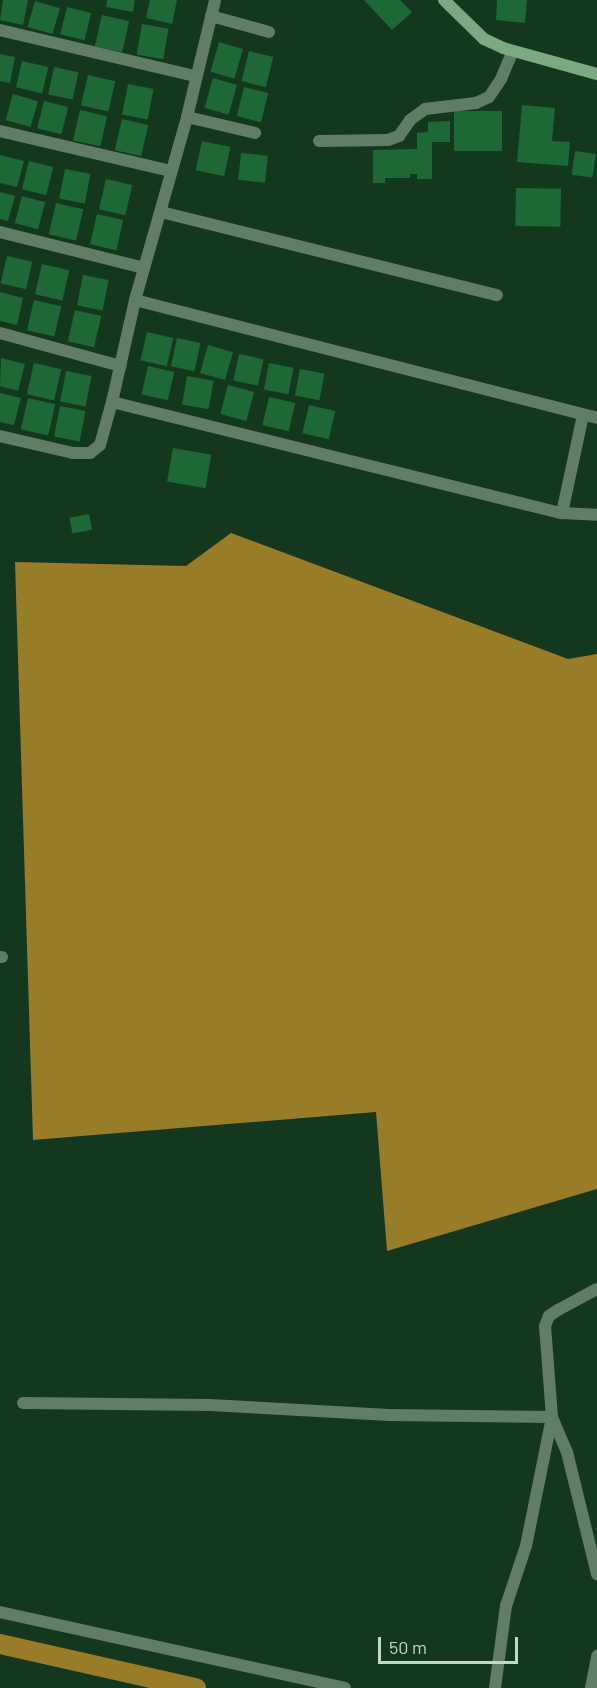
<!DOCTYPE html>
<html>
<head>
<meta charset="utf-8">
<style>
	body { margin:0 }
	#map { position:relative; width:597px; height:1688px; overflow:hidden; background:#14381e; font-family:Barlow,sans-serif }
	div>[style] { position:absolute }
	.water>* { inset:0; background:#987c27 }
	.canal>* { height:20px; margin:-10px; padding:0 10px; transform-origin:10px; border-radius:10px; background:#987c27 }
	.building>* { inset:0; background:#1e6736; transform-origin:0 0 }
	.street>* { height:12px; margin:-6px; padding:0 6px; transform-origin:6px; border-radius:6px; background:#617d66 }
	.secondary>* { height:12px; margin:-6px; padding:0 6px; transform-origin:6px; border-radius:6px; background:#7ba984 }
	span { translate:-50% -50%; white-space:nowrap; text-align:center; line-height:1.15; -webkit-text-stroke:6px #14381e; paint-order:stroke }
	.scale { position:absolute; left:378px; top:1637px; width:140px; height:27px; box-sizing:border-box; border:3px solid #c3d7c7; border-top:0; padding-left:8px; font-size:18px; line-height:21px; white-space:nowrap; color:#c3d7c7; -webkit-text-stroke:4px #14381e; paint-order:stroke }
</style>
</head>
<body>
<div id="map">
	<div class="water">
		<i style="clip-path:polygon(231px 533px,568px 659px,597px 654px,597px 1189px,387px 1251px,376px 1112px,33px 1140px,15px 562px,186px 566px)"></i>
	</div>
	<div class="canal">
		<i style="left:0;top:1644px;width:201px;rotate:12.7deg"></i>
	</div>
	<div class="building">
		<i style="clip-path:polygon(3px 0,28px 0,23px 25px,0 20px)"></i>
		<i style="clip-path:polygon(107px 0,135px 0,133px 12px,106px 7px)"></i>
		<i style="clip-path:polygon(150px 0,177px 0,172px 24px,146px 18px)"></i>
		<i style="clip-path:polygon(364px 0,400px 0,412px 12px,392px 30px)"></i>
		<i style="clip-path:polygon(497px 0,527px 0,525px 23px,496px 20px)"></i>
		<i style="left:35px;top:1px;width:26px;height:27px;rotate:16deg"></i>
		<i style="left:67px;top:7px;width:25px;height:28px;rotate:14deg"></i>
		<i style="left:102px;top:15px;width:28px;height:32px;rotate:13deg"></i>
		<i style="left:142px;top:24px;width:27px;height:31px;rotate:10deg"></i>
		<i style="left:219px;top:42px;width:25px;height:31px;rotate:16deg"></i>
		<i style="left:249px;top:51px;width:25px;height:31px;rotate:14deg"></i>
		<i style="clip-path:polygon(0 54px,15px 57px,10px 83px,0 81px)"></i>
		<i style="left:22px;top:61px;width:27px;height:27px;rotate:13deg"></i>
		<i style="left:54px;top:67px;width:25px;height:28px;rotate:12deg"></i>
		<i style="left:88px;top:75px;width:28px;height:31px;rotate:13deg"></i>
		<i style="left:213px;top:78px;width:25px;height:31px;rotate:16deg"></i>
		<i style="left:128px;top:84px;width:26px;height:31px;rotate:11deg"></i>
		<i style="left:244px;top:87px;width:25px;height:30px;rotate:14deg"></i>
		<i style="left:13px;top:94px;width:26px;height:27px;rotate:16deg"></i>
		<i style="left:44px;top:101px;width:25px;height:28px;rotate:14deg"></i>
		<i style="clip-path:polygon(522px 105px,555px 108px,552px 141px,570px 142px,568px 166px,517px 162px)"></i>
		<i style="left:80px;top:110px;width:28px;height:31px;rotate:13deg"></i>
		<i style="left:454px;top:111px;width:48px;height:40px"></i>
		<i style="left:122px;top:119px;width:27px;height:32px;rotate:13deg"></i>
		<i style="clip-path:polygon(450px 121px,450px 142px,432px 142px,432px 179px,417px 179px,417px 174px,410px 174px,410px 178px,385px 178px,385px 183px,373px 183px,373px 150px,417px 149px,417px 133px,428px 132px,428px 122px)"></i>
		<i style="left:202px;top:141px;width:29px;height:30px;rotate:12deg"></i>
		<i style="left:575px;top:151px;width:21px;height:24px;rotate:8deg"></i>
		<i style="left:241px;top:153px;width:27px;height:27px;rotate:6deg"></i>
		<i style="clip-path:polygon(0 155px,24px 161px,17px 187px,0 183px)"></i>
		<i style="left:29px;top:161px;width:25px;height:29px;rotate:14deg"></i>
		<i style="left:65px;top:169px;width:26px;height:30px;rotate:11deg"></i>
		<i style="left:106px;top:179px;width:27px;height:31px;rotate:13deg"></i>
		<i style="left:516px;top:188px;width:45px;height:38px;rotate:1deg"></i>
		<i style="clip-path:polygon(0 192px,15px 196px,8px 221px,0 219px)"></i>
		<i style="left:22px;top:196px;width:24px;height:28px;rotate:15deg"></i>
		<i style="left:56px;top:203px;width:28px;height:32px;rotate:13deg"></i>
		<i style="left:97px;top:214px;width:27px;height:31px;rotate:13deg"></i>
		<i style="left:7px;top:256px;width:26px;height:28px;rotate:13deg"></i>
		<i style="left:42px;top:264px;width:28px;height:31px;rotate:13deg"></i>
		<i style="left:83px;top:275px;width:26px;height:31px;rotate:11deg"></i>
		<i style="clip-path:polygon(0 292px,23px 298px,17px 325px,0 321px)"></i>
		<i style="left:34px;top:300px;width:28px;height:31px;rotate:13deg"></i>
		<i style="left:75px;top:310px;width:27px;height:32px;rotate:13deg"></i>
		<i style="left:147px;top:332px;width:27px;height:29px;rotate:13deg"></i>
		<i style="left:177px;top:338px;width:24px;height:29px;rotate:12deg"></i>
		<i style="left:208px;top:345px;width:26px;height:29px;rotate:16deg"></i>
		<i style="left:239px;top:354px;width:25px;height:27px;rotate:12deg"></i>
		<i style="clip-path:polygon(1px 358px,25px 364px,18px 391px,0 386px)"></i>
		<i style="left:34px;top:363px;width:28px;height:32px;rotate:13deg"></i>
		<i style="left:269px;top:363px;width:25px;height:27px;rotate:11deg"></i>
		<i style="left:148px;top:366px;width:27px;height:29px;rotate:13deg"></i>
		<i style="left:300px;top:369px;width:25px;height:27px;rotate:11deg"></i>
		<i style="left:66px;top:371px;width:26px;height:31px;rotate:11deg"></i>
		<i style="left:187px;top:376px;width:27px;height:29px;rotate:10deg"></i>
		<i style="left:228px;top:385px;width:27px;height:30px;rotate:15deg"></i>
		<i style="clip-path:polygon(0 393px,21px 398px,14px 425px,0 422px)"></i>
		<i style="left:269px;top:397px;width:27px;height:29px;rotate:13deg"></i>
		<i style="left:28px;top:398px;width:28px;height:32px;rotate:13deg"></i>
		<i style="left:309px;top:405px;width:27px;height:29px;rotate:13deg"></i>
		<i style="left:60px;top:406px;width:26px;height:31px;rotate:11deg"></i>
		<i style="left:173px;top:448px;width:39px;height:34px;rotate:10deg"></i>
		<i style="left:89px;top:514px;width:16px;height:20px;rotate:79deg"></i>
	</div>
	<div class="street">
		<i style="left:211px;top:16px;width:60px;rotate:15.4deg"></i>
		<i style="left:0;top:30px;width:200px;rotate:13.3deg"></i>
		<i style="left:187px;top:117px;width:70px;rotate:13.2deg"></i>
		<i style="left:0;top:131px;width:176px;rotate:13.2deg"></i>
		<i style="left:319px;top:141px;width:69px;rotate:-0.8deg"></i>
		<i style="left:388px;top:140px;width:12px;rotate:-20deg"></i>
		<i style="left:399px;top:136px;width:19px;rotate:-55deg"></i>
		<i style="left:410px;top:120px;width:19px;rotate:-36deg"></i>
		<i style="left:425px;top:109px;width:51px;rotate:-6.7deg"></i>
		<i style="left:476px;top:103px;width:14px;rotate:-25deg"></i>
		<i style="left:489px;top:97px;width:22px;rotate:-56deg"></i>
		<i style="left:501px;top:79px;width:30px;rotate:-67deg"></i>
		<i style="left:161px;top:212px;width:346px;rotate:13.9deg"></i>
		<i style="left:0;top:232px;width:148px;rotate:14deg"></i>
		<i style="left:135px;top:300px;width:477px;rotate:14.3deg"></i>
		<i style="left:0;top:333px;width:125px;rotate:15.3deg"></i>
		<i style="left:112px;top:402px;width:463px;rotate:13.9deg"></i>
		<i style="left:562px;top:513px;width:35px;rotate:3deg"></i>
		<i style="left:0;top:436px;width:75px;rotate:13.1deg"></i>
		<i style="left:73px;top:453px;width:17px"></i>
		<i style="left:90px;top:453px;width:13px;rotate:-39deg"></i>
		<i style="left:100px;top:445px;width:45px;rotate:-74.4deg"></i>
		<i style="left:112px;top:402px;width:105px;rotate:-77.3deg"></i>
		<i style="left:135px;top:300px;width:190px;rotate:-74.1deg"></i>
		<i style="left:187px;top:117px;width:120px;rotate:-76.5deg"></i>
		<i style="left:562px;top:513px;width:100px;rotate:-77.9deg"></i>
		<i style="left:0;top:957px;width:2px"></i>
		<i style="left:23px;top:1403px;width:187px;rotate:0.6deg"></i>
		<i style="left:210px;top:1405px;width:179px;rotate:3.2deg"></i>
		<i style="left:389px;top:1415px;width:163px;rotate:0.7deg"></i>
		<i style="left:552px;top:1417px;width:38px;rotate:67deg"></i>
		<i style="left:567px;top:1452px;width:126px;rotate:76.2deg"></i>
		<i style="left:0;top:1612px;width:353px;rotate:12.4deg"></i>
		<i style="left:495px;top:1688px;width:83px;rotate:-82.4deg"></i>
		<i style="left:506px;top:1606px;width:63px;rotate:-71.6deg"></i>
		<i style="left:526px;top:1546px;width:132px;rotate:-78.6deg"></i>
		<i style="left:552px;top:1417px;width:91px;rotate:-94.4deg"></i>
		<i style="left:545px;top:1326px;width:11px;rotate:-68deg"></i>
		<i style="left:549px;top:1316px;width:11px;rotate:-34deg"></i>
		<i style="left:558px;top:1310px;width:44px;rotate:-28.3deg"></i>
		<i style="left:591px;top:1688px;width:33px;rotate:-79deg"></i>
	</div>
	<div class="secondary">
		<i style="left:444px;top:0;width:56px;rotate:44.3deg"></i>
		<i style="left:484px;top:39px;width:21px;rotate:25deg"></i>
		<i style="left:503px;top:48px;width:98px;rotate:15.5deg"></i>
	</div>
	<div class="scale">50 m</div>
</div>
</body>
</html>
